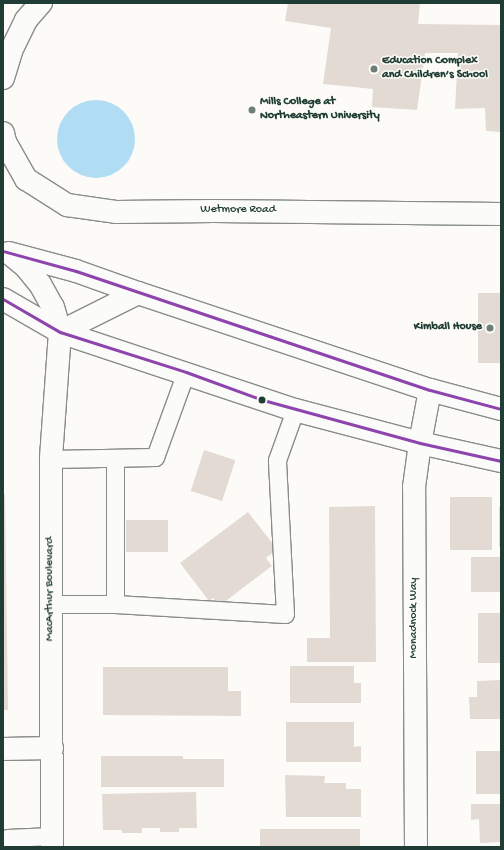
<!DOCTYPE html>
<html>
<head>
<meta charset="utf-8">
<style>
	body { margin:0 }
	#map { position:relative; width:504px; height:850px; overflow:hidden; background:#fcfbf8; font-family:"Gochi Hand",sans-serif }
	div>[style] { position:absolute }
	.water>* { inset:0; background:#b1ddf4 }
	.round { border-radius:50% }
	.building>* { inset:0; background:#e3dad3; transform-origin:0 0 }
	.roads { filter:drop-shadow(1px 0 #888d8a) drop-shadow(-1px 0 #888d8a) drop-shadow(0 1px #888d8a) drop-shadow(0 -1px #888d8a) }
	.service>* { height:17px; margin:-8.5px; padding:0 8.5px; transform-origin:8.5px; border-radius:8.5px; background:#fbfbf9 }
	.minor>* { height:22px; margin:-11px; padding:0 11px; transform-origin:11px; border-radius:11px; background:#fbfbf9 }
	.tertiary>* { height:22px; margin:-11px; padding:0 11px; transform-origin:11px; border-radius:11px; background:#fbfbf9 }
	.secondary>* { height:22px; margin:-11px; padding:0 11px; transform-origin:11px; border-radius:11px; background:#fbfbf9 }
	.bus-1>* { height:3px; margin:-1.5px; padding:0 1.5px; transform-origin:1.5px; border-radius:1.5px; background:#8e44ad }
	.dots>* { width:11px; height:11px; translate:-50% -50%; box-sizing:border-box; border:2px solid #fdfcf7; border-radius:50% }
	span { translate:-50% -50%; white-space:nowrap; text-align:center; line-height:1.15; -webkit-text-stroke:3px #fdfcf7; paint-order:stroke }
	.poi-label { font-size:12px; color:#1f3d34; font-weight:700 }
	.left { translate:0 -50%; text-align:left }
	.right { translate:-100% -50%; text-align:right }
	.street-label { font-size:12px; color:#1f3d34 }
	.frame { position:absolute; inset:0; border:4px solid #1f3d34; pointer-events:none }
</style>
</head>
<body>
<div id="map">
	<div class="water">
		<i class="round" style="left:57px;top:100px;width:78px;height:78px"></i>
	</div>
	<div class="building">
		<i style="clip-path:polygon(288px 3px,420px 3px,418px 24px,501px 25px,501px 132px,486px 131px,485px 108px,455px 109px,458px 53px,425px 53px,417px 110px,372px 107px,373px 89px,323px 84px,331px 28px,285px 21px)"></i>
		<i style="left:501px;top:293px;width:70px;height:23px;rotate:90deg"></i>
		<i style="left:204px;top:450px;width:33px;height:43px;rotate:18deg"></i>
		<i style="clip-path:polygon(3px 494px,5px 494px,8px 710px,3px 710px)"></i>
		<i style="left:450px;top:497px;width:42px;height:53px"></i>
		<i style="clip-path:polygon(375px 506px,376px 662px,307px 662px,307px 638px,330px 638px,329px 507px)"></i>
		<i style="left:499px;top:507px;width:2px;height:40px"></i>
		<i style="clip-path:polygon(248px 512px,277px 549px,266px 558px,272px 566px,219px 606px,213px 598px,209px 601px,180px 563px)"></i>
		<i style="left:168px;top:520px;width:32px;height:42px;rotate:90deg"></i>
		<i style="left:501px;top:557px;width:35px;height:30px;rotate:90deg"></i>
		<i style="left:478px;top:613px;width:23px;height:50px"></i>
		<i style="clip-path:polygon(290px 666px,354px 666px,354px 683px,361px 683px,361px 703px,290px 703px)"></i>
		<i style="clip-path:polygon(103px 667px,228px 667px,228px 691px,241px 691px,241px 716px,103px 715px)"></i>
		<i style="clip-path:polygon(501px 680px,501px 719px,470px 719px,469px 697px,477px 697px,477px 681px)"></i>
		<i style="clip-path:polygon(286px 722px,354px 722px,354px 747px,361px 746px,361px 762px,286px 762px)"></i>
		<i style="left:476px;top:751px;width:25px;height:43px"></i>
		<i style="clip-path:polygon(101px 756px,183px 756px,183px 759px,224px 759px,224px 787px,101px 787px)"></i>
		<i style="clip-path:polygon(285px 775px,325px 776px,324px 783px,346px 783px,346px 789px,361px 789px,361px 817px,286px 817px)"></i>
		<i style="clip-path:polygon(196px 792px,197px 828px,179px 828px,179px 832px,160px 832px,160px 828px,142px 828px,142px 833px,122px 833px,122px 830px,103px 830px,102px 794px)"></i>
		<i style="clip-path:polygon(471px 804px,501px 804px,501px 842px,480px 843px,479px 819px,471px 820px)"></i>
		<i style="left:360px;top:829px;width:18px;height:100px;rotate:90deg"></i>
	</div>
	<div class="roads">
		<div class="service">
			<i style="left:51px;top:459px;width:104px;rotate:-1.1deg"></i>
			<i style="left:155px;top:457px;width:90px;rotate:-70deg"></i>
			<i style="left:51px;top:604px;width:64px"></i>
			<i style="left:115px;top:604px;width:170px;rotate:3.4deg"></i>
			<i style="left:285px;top:614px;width:154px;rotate:-93deg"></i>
			<i style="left:277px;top:460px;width:53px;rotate:-70.2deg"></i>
			<i style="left:115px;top:604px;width:146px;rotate:-90deg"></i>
			<i style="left:7px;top:838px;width:45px;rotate:-2.5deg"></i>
		</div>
		<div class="minor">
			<i style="left:3px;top:78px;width:28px;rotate:-73deg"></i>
			<i style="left:11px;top:51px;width:34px;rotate:-64deg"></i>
			<i style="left:26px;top:20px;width:23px;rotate:-49deg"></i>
			<i style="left:3px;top:133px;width:9px;rotate:77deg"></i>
			<i style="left:5px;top:142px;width:43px;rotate:60.4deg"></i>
			<i style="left:26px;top:179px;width:49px;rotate:32.4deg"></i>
			<i style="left:67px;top:205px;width:49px;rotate:8.1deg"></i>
			<i style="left:116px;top:212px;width:98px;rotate:-0.6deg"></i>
			<i style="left:214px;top:211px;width:287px;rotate:0.6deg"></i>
			<i style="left:3px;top:749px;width:49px;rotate:-1.2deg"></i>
			<i style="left:416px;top:847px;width:360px;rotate:-90.3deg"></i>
			<i style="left:414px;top:487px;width:44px;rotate:-82.2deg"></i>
			<i style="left:420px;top:443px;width:54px;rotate:-79.3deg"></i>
		</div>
		<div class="tertiary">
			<i style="left:60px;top:332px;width:87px;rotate:-26.6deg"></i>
			<i style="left:138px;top:293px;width:308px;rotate:18.4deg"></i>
			<i style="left:430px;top:390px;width:73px;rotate:15deg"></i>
			<i style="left:60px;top:332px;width:248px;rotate:18.4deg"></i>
			<i style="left:295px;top:410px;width:129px;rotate:14.8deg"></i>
			<i style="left:420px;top:443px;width:83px;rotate:12.5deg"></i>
		</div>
		<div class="secondary">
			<i style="left:9px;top:253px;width:22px;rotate:39deg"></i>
			<i style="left:26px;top:267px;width:22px;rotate:51deg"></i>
			<i style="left:40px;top:284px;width:26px;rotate:61deg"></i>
			<i style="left:53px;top:307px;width:26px;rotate:74deg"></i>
			<i style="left:60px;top:332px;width:127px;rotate:94.1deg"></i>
			<i style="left:51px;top:459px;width:388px;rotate:89.9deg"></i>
			<i style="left:13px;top:254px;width:65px;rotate:15.1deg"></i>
			<i style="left:76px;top:271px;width:66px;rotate:19.5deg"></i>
			<i style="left:3px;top:299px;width:66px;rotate:30.1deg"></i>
		</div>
	</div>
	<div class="bus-1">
		<i style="left:3px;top:251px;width:76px;rotate:15.3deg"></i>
		<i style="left:76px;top:271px;width:373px;rotate:18.6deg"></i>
		<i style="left:430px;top:390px;width:73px;rotate:15deg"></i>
		<i style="left:3px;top:299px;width:66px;rotate:30.1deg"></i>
		<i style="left:60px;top:332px;width:132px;rotate:17.6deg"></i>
		<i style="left:186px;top:372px;width:82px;rotate:20deg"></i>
		<i style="left:263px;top:400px;width:163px;rotate:15.3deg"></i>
		<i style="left:420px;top:443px;width:83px;rotate:12.5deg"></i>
	</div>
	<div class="dots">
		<i style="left:374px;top:69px;background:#6c8079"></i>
		<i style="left:252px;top:110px;background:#6c8079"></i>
		<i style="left:490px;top:328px;background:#6c8079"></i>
		<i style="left:262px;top:400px;background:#1f3d34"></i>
	</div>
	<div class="poi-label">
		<span class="left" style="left:382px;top:69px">Education Complex<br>and Children’s School</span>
		<span class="left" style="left:260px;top:110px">Mills College at<br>Northeastern University</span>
		<span class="right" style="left:482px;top:328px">Kimball House</span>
	</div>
	<div class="street-label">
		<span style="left:238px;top:211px">Wetmore Road</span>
		<span style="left:51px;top:589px;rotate:-90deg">MacArthur Boulevard</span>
		<span style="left:415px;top:618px;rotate:-90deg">Monadnock Way</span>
	</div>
	<div class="frame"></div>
</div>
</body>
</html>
